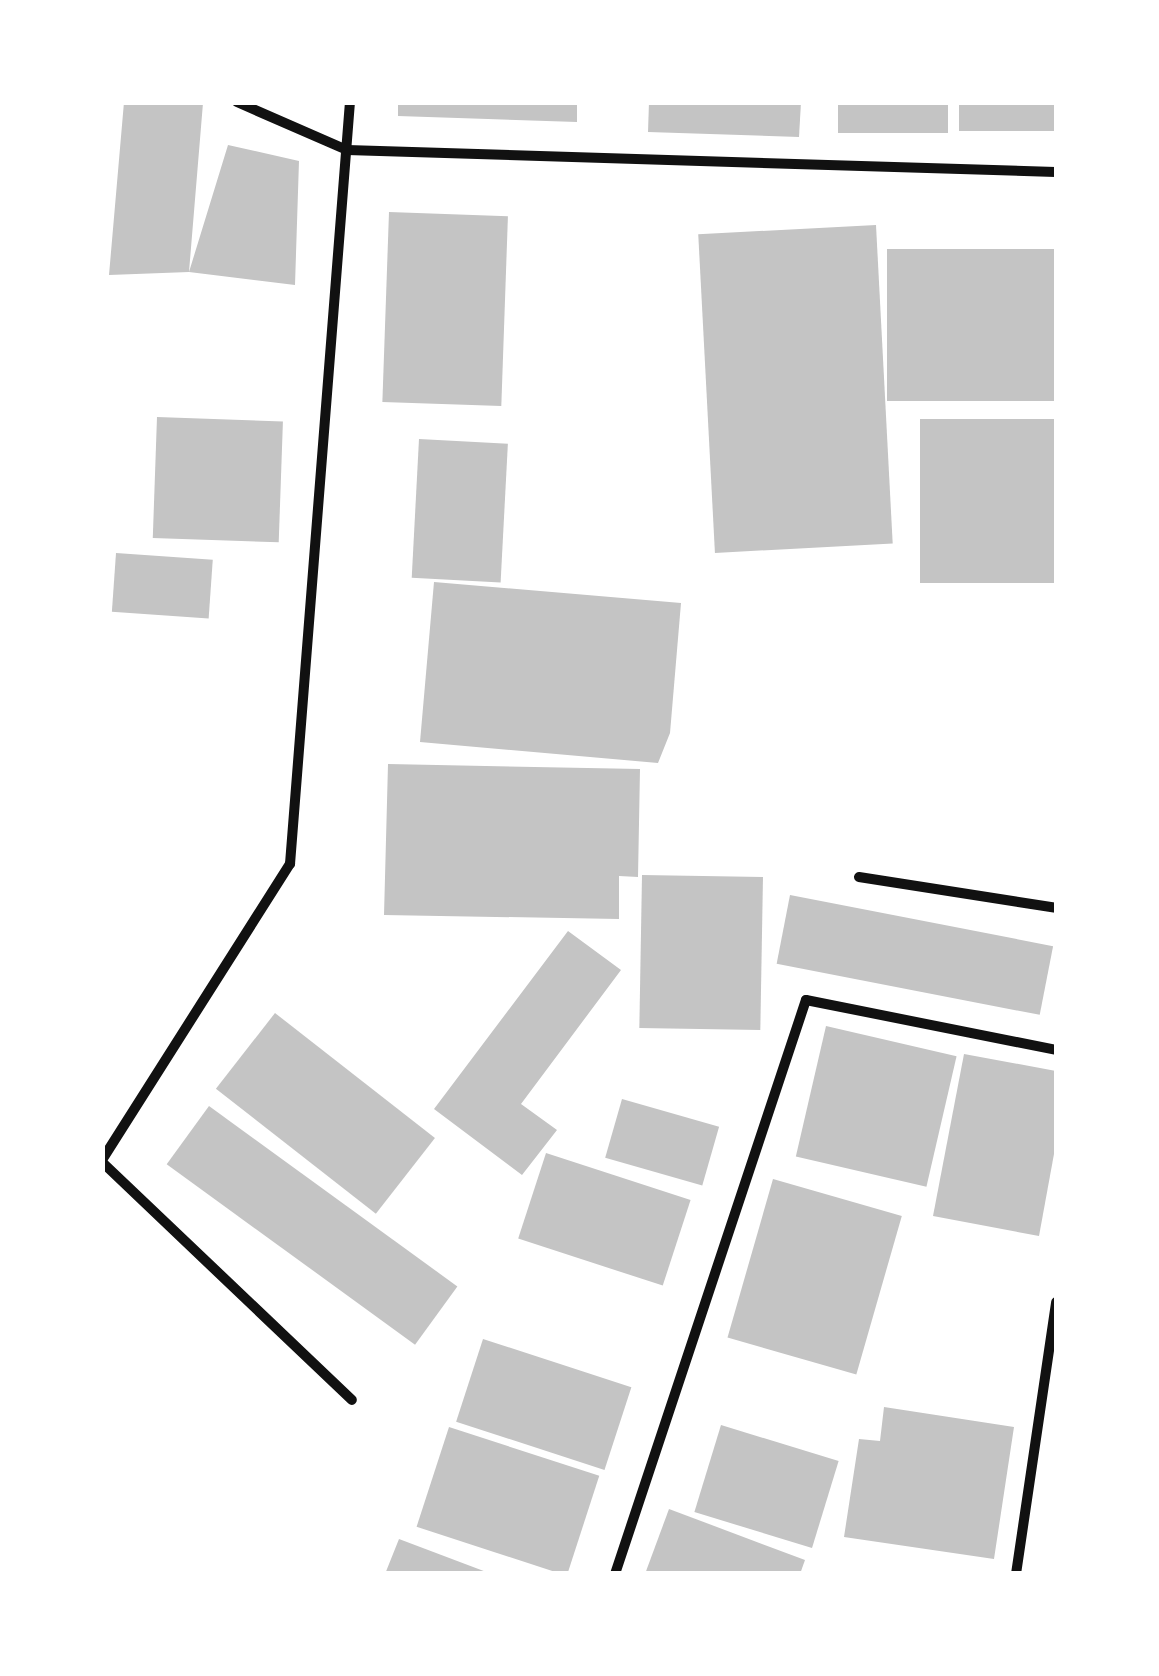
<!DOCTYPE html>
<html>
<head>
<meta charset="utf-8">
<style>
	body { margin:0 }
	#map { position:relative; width:1159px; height:1676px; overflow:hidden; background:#fff; font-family:"Work Sans",sans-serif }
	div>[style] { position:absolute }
	.building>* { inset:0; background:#c4c4c4; transform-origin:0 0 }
	.minor>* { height:10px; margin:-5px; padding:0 5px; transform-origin:5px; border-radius:5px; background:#111 }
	span { translate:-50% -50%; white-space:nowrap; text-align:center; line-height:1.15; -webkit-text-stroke:10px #fff; paint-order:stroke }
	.frame { position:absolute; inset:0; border:105px solid #fff; pointer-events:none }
</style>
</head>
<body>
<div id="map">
	<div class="building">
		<i style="clip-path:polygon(124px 102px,203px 103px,189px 272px,228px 145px,299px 161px,295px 285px,189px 272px,109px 275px)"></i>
		<i style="clip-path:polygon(398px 102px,577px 102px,577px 122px,398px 116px)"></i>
		<i style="clip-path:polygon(649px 102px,801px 102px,799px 137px,648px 132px)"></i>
		<i style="left:838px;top:102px;width:110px;height:31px"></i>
		<i style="left:959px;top:102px;width:97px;height:29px"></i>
		<i style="left:389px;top:212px;width:119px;height:190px;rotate:2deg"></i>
		<i style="left:876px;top:225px;width:319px;height:178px;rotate:87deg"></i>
		<i style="left:1056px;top:249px;width:152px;height:169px;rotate:90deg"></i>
		<i style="left:157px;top:417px;width:126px;height:121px;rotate:2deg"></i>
		<i style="left:1056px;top:419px;width:164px;height:136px;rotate:90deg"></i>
		<i style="left:419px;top:439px;width:89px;height:139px;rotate:3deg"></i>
		<i style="left:116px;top:553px;width:97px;height:59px;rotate:4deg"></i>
		<i style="clip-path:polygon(434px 582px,681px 603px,670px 733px,658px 763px,420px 742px)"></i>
		<i style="clip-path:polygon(388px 764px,640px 769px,638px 877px,619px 876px,619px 919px,384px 915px)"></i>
		<i style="left:642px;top:875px;width:121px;height:153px;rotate:1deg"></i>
		<i style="left:790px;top:895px;width:268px;height:70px;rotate:11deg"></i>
		<i style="clip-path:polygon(568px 931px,621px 970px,521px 1104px,557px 1130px,522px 1175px,434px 1109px)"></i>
		<i style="left:275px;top:1013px;width:203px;height:96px;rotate:38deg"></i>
		<i style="left:826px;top:1026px;width:134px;height:134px;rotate:13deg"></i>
		<i style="clip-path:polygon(964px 1054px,1056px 1071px,1056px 1143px,1039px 1236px,933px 1216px)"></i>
		<i style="left:622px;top:1099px;width:101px;height:61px;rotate:16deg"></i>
		<i style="left:209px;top:1106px;width:307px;height:72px;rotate:36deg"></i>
		<i style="left:546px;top:1153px;width:152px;height:90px;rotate:18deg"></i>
		<i style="left:773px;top:1179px;width:134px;height:165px;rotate:16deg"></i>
		<i style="left:483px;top:1339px;width:156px;height:87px;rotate:18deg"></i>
		<i style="clip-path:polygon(884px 1407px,1014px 1427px,994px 1559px,844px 1537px,859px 1439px,880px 1441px)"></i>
		<i style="left:721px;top:1425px;width:123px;height:91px;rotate:17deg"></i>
		<i style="left:449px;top:1427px;width:158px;height:105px;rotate:18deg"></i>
		<i style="clip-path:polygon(669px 1509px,805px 1560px,800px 1574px,645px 1574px)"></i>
		<i style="clip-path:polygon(399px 1539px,489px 1573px,489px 1574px,385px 1574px)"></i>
	</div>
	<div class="minor">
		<i style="left:237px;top:102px;width:120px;rotate:23.6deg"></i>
		<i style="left:347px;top:150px;width:709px;rotate:1.78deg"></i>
		<i style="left:859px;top:877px;width:199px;rotate:8.9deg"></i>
		<i style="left:102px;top:1160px;width:351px;rotate:-57.6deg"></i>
		<i style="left:290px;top:864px;width:764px;rotate:-85.5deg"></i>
		<i style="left:102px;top:1162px;width:345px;rotate:43.6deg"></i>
		<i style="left:615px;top:1574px;width:605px;rotate:-71.6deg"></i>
		<i style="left:806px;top:1000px;width:255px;rotate:11.3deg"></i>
		<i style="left:1016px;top:1574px;width:275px;rotate:-81.6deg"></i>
	</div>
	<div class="frame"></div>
</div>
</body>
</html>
